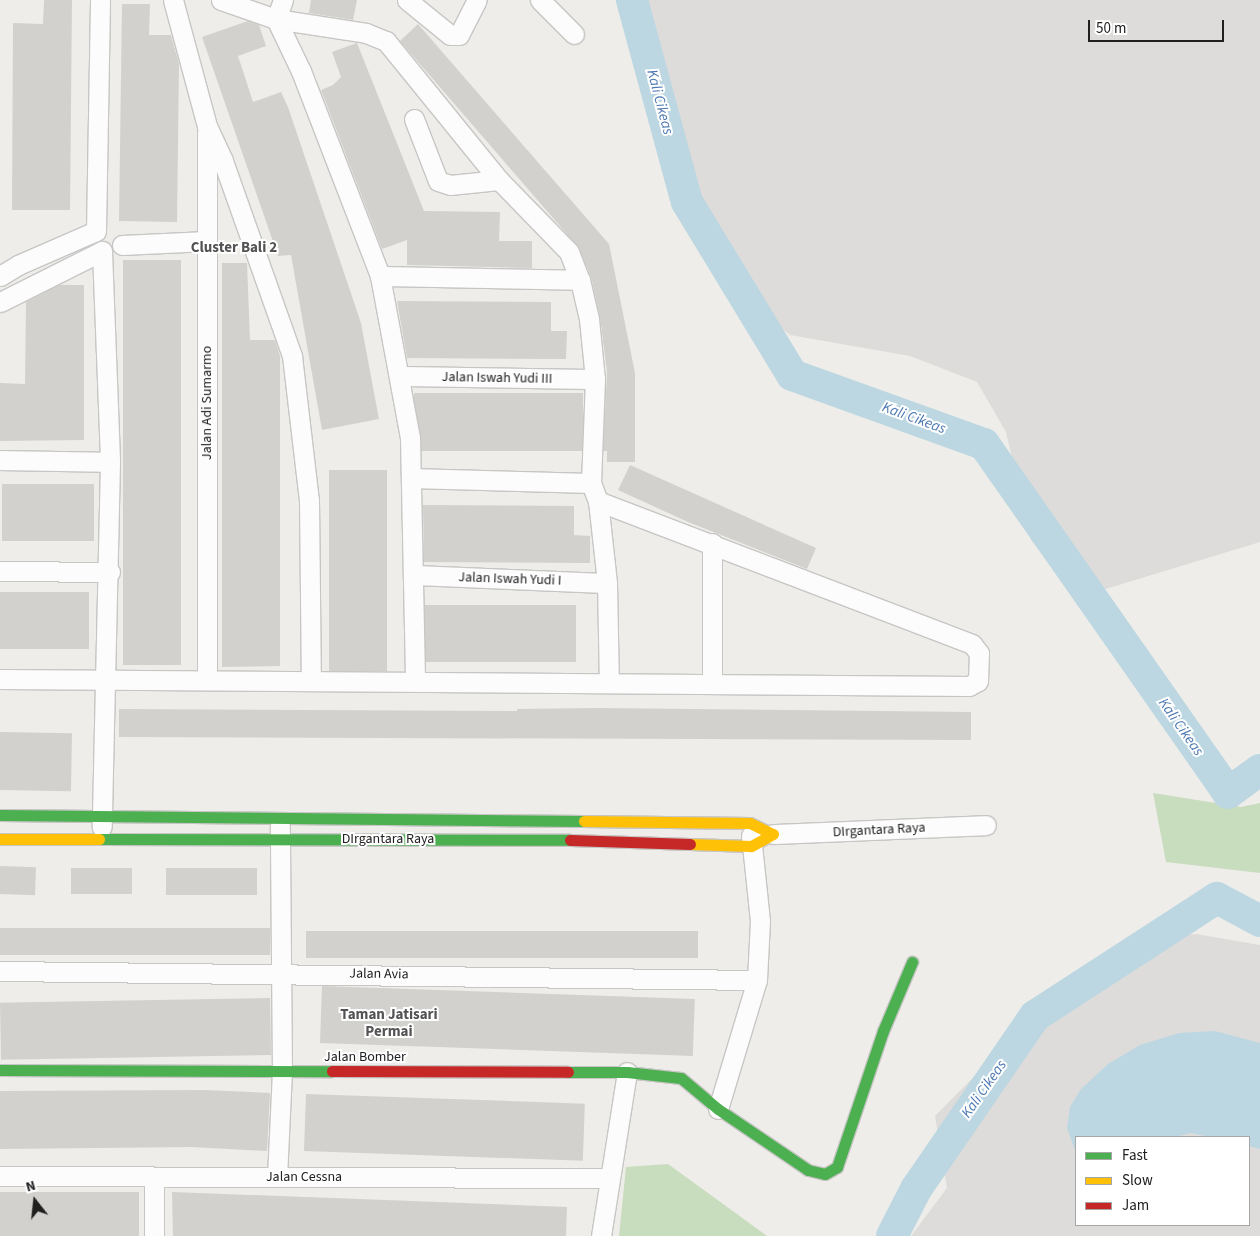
<!DOCTYPE html>
<html>
<head>
<meta charset="utf-8">
<style>
	body { margin:0 }
	#map { position:relative; width:1260px; height:1236px; overflow:hidden; background:#eeede9; font-family:"Source Sans 3",sans-serif }
	div>[style] { position:absolute }
	.residential>* { inset:0; background:#dddcda }
	.forest>* { inset:0; background:#c7ddbe }
	.water>* { inset:0; background:#bcd7e1 }
	.river>* { height:32px; margin:-16px; padding:0 16px; transform-origin:16px; border-radius:16px; background:#bcd7e1 }
	.building>* { inset:0; background:#d2d1ce; transform-origin:0 0 }
	.roads { filter:drop-shadow(1px 0 #c7c6c5) drop-shadow(-1px 0 #c7c6c5) drop-shadow(0 1px #c7c6c5) drop-shadow(0 -1px #c7c6c5) }
	.street>* { height:19px; margin:-9.5px; padding:0 9.5px; transform-origin:9.5px; border-radius:9.5px; background:#fcfcfc }
	.fast>* { height:11px; margin:-5.5px; padding:0 5.5px; transform-origin:5.5px; border-radius:5.5px; background:#4caf50 }
	.slow>* { height:11px; margin:-5.5px; padding:0 5.5px; transform-origin:5.5px; border-radius:5.5px; background:#ffc107 }
	.jam>* { height:11px; margin:-5.5px; padding:0 5.5px; transform-origin:5.5px; border-radius:5.5px; background:#c62828 }
	span { translate:-50% -50%; white-space:nowrap; text-align:center; line-height:1.15; -webkit-text-stroke:4px #fff; paint-order:stroke }
	.street-label { font-size:14px; color:#202020 }
	.water-label { font-size:15px; color:#4b78b1; font-style:italic }
	.neighbourhood-label { font-size:15px; color:#535353; font-weight:700 }
	.legend { position:absolute; left:1075px; top:1136px; width:175px; height:90px; box-sizing:border-box; background:#fff; border:1px solid #a6a6a6; margin:0; padding:6px 9px; list-style:none; font-size:15px; color:#202020 }
	.legend li { display:flex; align-items:center; gap:10px; height:25px }
	.legend b { width:25px; border:1px solid #a6a6a6 }
	.north { position:absolute; left:10px; top:1176px; width:50px; height:50px; -webkit-text-stroke:4px #fff; paint-order:stroke; rotate:344deg; font-size:14px; font-weight:700; line-height:20px; text-align:center; color:#202020 }
	.north::after { content:''; display:block; margin:auto; width:18px; height:22px; background:#202020; clip-path:polygon(50% 0,100% 100%,50% 72%,0 100%) }
	.scale { position:absolute; left:1088px; top:20px; width:136px; height:22px; box-sizing:border-box; border:2px solid #202020; border-top:0; padding-left:6px; font-size:15px; line-height:18px; white-space:nowrap; color:#202020; -webkit-text-stroke:4px #fff; paint-order:stroke }
</style>
</head>
<body>
<div id="map">
	<div class="residential">
		<i style="clip-path:polygon(635px 0,1260px 0,1260px 542px,1076px 598px,1031px 540px,1006px 432px,977px 382px,910px 356px,790px 335px,720px 280px,667px 188px,649px 119px,652px 48px)"></i>
		<i style="clip-path:polygon(evenodd,1196px 934px,1260px 945px,1260px 1236px,911px 1236px,947px 1188px,935px 1116px,1039px 1011px,1135px 940px,1196px 934px,1076px 1137px,1249px 1137px,1249px 1225px,1076px 1225px,1076px 1137px)"></i>
	</div>
	<div class="forest">
		<i style="clip-path:polygon(1153px 793px,1241px 807px,1260px 803px,1260px 873px,1166px 862px)"></i>
		<i style="clip-path:polygon(668px 1164px,767px 1236px,619px 1236px,626px 1167px)"></i>
	</div>
	<div class="water">
		<i style="clip-path:polygon(1215px 1031px,1260px 1043px,1260px 1149px,1249px 1146px,1249px 1137px,1210px 1137px,1190px 1133px,1176px 1137px,1076px 1137px,1076px 1153px,1067px 1128px,1070px 1107px,1081px 1089px,1108px 1064px,1140px 1045px,1179px 1033px)"></i>
	</div>
	<div class="river">
		<i style="left:632px;top:0;width:209px;rotate:74.8deg"></i>
		<i style="left:687px;top:202px;width:202px;rotate:58.7deg"></i>
		<i style="left:792px;top:375px;width:204px;rotate:19.8deg"></i>
		<i style="left:984px;top:444px;width:426px;rotate:55deg"></i>
		<i style="left:1228px;top:793px;width:39px;rotate:-36deg"></i>
		<i style="left:892px;top:1236px;width:53px;rotate:-62.9deg"></i>
		<i style="left:916px;top:1189px;width:210px;rotate:-55.5deg"></i>
		<i style="left:1035px;top:1016px;width:217px;rotate:-33deg"></i>
		<i style="left:1217px;top:898px;width:49px;rotate:28.1deg"></i>
	</div>
	<div class="building">
		<i style="clip-path:polygon(44px 0,72px 0,70px 210px,12px 210px,13px 23px,43px 24px)"></i>
		<i style="clip-path:polygon(311px 0,357px 0,353px 20px,309px 13px)"></i>
		<i style="clip-path:polygon(122px 4px,150px 4px,149px 35px,171px 35px,179px 64px,177px 222px,119px 221px)"></i>
		<i style="clip-path:polygon(248px 21px,259px 25px,266px 46px,238px 56px,243px 71px,253px 102px,281px 92px,288px 107px,361px 323px,379px 419px,322px 430px,291px 255px,278px 256px,202px 37px)"></i>
		<i style="clip-path:polygon(418px 24px,609px 244px,635px 373px,635px 462px,607px 462px,607px 451px,603px 451px,607px 372px,600px 317px,591px 277px,579px 248px,400px 41px)"></i>
		<i style="clip-path:polygon(357px 43px,424px 211px,500px 212px,499px 241px,532px 241px,532px 268px,407px 265px,407px 240px,382px 249px,321px 90px,333px 85px,341px 77px,332px 52px)"></i>
		<i style="left:181px;top:260px;width:405px;height:58px;rotate:90deg"></i>
		<i style="clip-path:polygon(222px 263px,247px 263px,250px 340px,275px 340px,280px 356px,280px 666px,222px 667px)"></i>
		<i style="clip-path:polygon(59px 285px,84px 285px,84px 440px,0 441px,0 383px,25px 384px,26px 302px)"></i>
		<i style="clip-path:polygon(397px 301px,551px 302px,551px 331px,567px 331px,566px 359px,407px 358px)"></i>
		<i style="left:414px;top:393px;width:169px;height:58px"></i>
		<i style="clip-path:polygon(630px 465px,816px 548px,807px 569px,688px 522px,618px 490px)"></i>
		<i style="left:387px;top:470px;width:201px;height:58px;rotate:90deg"></i>
		<i style="left:2px;top:484px;width:92px;height:57px"></i>
		<i style="clip-path:polygon(423px 505px,574px 506px,574px 535px,590px 536px,590px 563px,424px 562px)"></i>
		<i style="left:0;top:592px;width:89px;height:57px"></i>
		<i style="left:425px;top:605px;width:151px;height:57px"></i>
		<i style="clip-path:polygon(597px 708px,971px 712px,971px 740px,119px 737px,119px 709px,517px 711px,517px 709px)"></i>
		<i style="left:0;top:732px;width:72px;height:58px;rotate:1deg"></i>
		<i style="left:0;top:866px;width:36px;height:28px;rotate:2deg"></i>
		<i style="left:71px;top:868px;width:61px;height:26px"></i>
		<i style="left:166px;top:868px;width:91px;height:27px"></i>
		<i style="left:0;top:928px;width:270px;height:27px"></i>
		<i style="left:306px;top:931px;width:392px;height:27px"></i>
		<i style="left:322px;top:986px;width:373px;height:57px;rotate:2deg"></i>
		<i style="left:270px;top:998px;width:57px;height:270px;rotate:89deg"></i>
		<i style="clip-path:polygon(204px 1090px,270px 1093px,267px 1151px,191px 1147px,0 1149px,0 1091px)"></i>
		<i style="left:306px;top:1094px;width:279px;height:57px;rotate:2deg"></i>
		<i style="left:139px;top:1192px;width:44px;height:139px;rotate:90deg"></i>
		<i style="clip-path:polygon(172px 1192px,567px 1207px,566px 1236px,173px 1236px)"></i>
	</div>
	<div class="roads">
		<div class="street">
			<i style="left:173px;top:0;width:131px;rotate:74.9deg"></i>
			<i style="left:207px;top:126px;width:38px;rotate:65deg"></i>
			<i style="left:223px;top:161px;width:207px;rotate:70.5deg"></i>
			<i style="left:292px;top:356px;width:145px;rotate:83.3deg"></i>
			<i style="left:309px;top:500px;width:180px;rotate:89.4deg"></i>
			<i style="left:221px;top:0;width:58px;rotate:19.1deg"></i>
			<i style="left:276px;top:19px;width:91px;rotate:8.8deg"></i>
			<i style="left:366px;top:33px;width:22px;rotate:22deg"></i>
			<i style="left:386px;top:41px;width:179px;rotate:50.9deg"></i>
			<i style="left:499px;top:180px;width:100px;rotate:45.8deg"></i>
			<i style="left:569px;top:252px;width:30px;rotate:69deg"></i>
			<i style="left:580px;top:280px;width:40px;rotate:77deg"></i>
			<i style="left:589px;top:319px;width:60px;rotate:84.3deg"></i>
			<i style="left:595px;top:379px;width:104px;rotate:92.2deg"></i>
			<i style="left:591px;top:483px;width:19px;rotate:69deg"></i>
			<i style="left:598px;top:501px;width:82px;rotate:83.7deg"></i>
			<i style="left:607px;top:583px;width:100px;rotate:88.9deg"></i>
			<i style="left:283px;top:0;width:20px;rotate:110deg"></i>
			<i style="left:276px;top:19px;width:58px;rotate:64.3deg"></i>
			<i style="left:301px;top:71px;width:220px;rotate:68.9deg"></i>
			<i style="left:380px;top:276px;width:165px;rotate:79.5deg"></i>
			<i style="left:410px;top:438px;width:243px;rotate:88.8deg"></i>
			<i style="left:407px;top:0;width:55px;rotate:39.1deg"></i>
			<i style="left:450px;top:35px;width:9px"></i>
			<i style="left:459px;top:35px;width:39px;rotate:-63deg"></i>
			<i style="left:540px;top:0;width:48px;rotate:45deg"></i>
			<i style="left:414px;top:119px;width:66px;rotate:68.8deg"></i>
			<i style="left:438px;top:181px;width:13px;rotate:18deg"></i>
			<i style="left:450px;top:185px;width:49px;rotate:-5.8deg"></i>
			<i style="left:207px;top:132px;width:547px;rotate:90deg"></i>
			<i style="left:122px;top:245px;width:85px;rotate:-2.7deg"></i>
			<i style="left:0;top:276px;width:21px;rotate:-31deg"></i>
			<i style="left:18px;top:265px;width:85px;rotate:-23.6deg"></i>
			<i style="left:96px;top:231px;width:231px;rotate:-89deg"></i>
			<i style="left:380px;top:276px;width:200px;rotate:1.1deg"></i>
			<i style="left:0;top:302px;width:114px;rotate:-26.6deg"></i>
			<i style="left:102px;top:251px;width:211px;rotate:87.8deg"></i>
			<i style="left:110px;top:462px;width:365px;rotate:91.3deg"></i>
			<i style="left:399px;top:376px;width:196px;rotate:0.9deg"></i>
			<i style="left:0;top:460px;width:110px;rotate:1deg"></i>
			<i style="left:411px;top:478px;width:180px;rotate:1.6deg"></i>
			<i style="left:0;top:571px;width:110px;rotate:0.5deg"></i>
			<i style="left:413px;top:575px;width:194px;rotate:2.4deg"></i>
			<i style="left:0;top:679px;width:969px;rotate:0.41deg"></i>
			<i style="left:969px;top:686px;width:10px;rotate:-29deg"></i>
			<i style="left:978px;top:681px;width:28px;rotate:-88deg"></i>
			<i style="left:979px;top:653px;width:11px;rotate:-128deg"></i>
			<i style="left:972px;top:644px;width:400px;rotate:-159.1deg"></i>
			<i style="left:712px;top:684px;width:141px;rotate:-90deg"></i>
			<i style="left:773px;top:834px;width:213px;rotate:-2.4deg"></i>
			<i style="left:0;top:971px;width:757px;rotate:0.68deg"></i>
			<i style="left:718px;top:1109px;width:135px;rotate:-73.2deg"></i>
			<i style="left:757px;top:980px;width:59px;rotate:-87.1deg"></i>
			<i style="left:760px;top:921px;width:86px;rotate:-96deg"></i>
			<i style="left:0;top:1176px;width:609px;rotate:0.19deg"></i>
			<i style="left:277px;top:1177px;width:105px;rotate:-87.3deg"></i>
			<i style="left:282px;top:1072px;width:246px;rotate:-90.5deg"></i>
			<i style="left:154px;top:1236px;width:59px;rotate:-90deg"></i>
			<i style="left:601px;top:1236px;width:166px;rotate:-81deg"></i>
		</div>
		<div class="fast">
			<i style="left:0;top:815px;width:584px;rotate:0.59deg"></i>
			<i style="left:99px;top:839px;width:471px;rotate:0.1deg"></i>
			<i style="left:0;top:1070px;width:332px;rotate:0.2deg"></i>
			<i style="left:568px;top:1072px;width:59px"></i>
			<i style="left:627px;top:1072px;width:54px;rotate:6.3deg"></i>
			<i style="left:681px;top:1078px;width:48px;rotate:40deg"></i>
			<i style="left:718px;top:1109px;width:109px;rotate:34.1deg"></i>
			<i style="left:808px;top:1170px;width:17px;rotate:13deg"></i>
			<i style="left:825px;top:1174px;width:14px;rotate:-30deg"></i>
			<i style="left:837px;top:1167px;width:144px;rotate:-71.3deg"></i>
			<i style="left:883px;top:1031px;width:75px;rotate:-67.2deg"></i>
		</div>
		<div class="slow">
			<i style="left:584px;top:821px;width:166px;rotate:0.7deg"></i>
			<i style="left:750px;top:823px;width:25px;rotate:26deg"></i>
			<i style="left:773px;top:834px;width:25px;rotate:151deg"></i>
			<i style="left:751px;top:846px;width:61px;rotate:-178.1deg"></i>
			<i style="left:0;top:839px;width:99px"></i>
		</div>
		<div class="jam">
			<i style="left:570px;top:840px;width:120px;rotate:1.9deg"></i>
			<i style="left:332px;top:1071px;width:236px;rotate:0.2deg"></i>
		</div>
	</div>
	<div class="street-label">
		<span style="left:497px;top:378px;rotate:1deg">Jalan Iswah Yudi III</span>
		<span style="left:207px;top:403px;rotate:-90deg">Jalan Adi Sumarmo</span>
		<span style="left:510px;top:579px;rotate:2deg">Jalan Iswah Yudi I</span>
		<span style="left:879px;top:830px;rotate:-3deg">DIrgantara Raya</span>
		<span style="left:388px;top:839px">DIrgantara Raya</span>
		<span style="left:379px;top:974px;rotate:1deg">Jalan Avia</span>
		<span style="left:365px;top:1057px">Jalan Bomber</span>
		<span style="left:304px;top:1177px">Jalan Cessna</span>
	</div>
	<div class="water-label">
		<span style="left:660px;top:102px;rotate:75deg">Kali Cikeas</span>
		<span style="left:914px;top:418px;rotate:20deg">Kali Cikeas</span>
		<span style="left:1181px;top:727px;rotate:55deg">Kali Cikeas</span>
		<span style="left:984px;top:1089px;rotate:-55deg">Kali Cikeas</span>
	</div>
	<div class="neighbourhood-label">
		<span style="left:234px;top:248px">Cluster Bali 2</span>
		<span style="left:389px;top:1023px">Taman Jatisari<br>Permai</span>
	</div>
	<ul class="legend">
	<li><b style="height:6px;background:#4caf50"></b>Fast</li>
	<li><b style="height:6px;background:#ffc107"></b>Slow</li>
	<li><b style="height:6px;background:#c62828"></b>Jam</li>
	</ul>
	<div class="north">N</div>
	<div class="scale">50 m</div>
</div>
</body>
</html>
